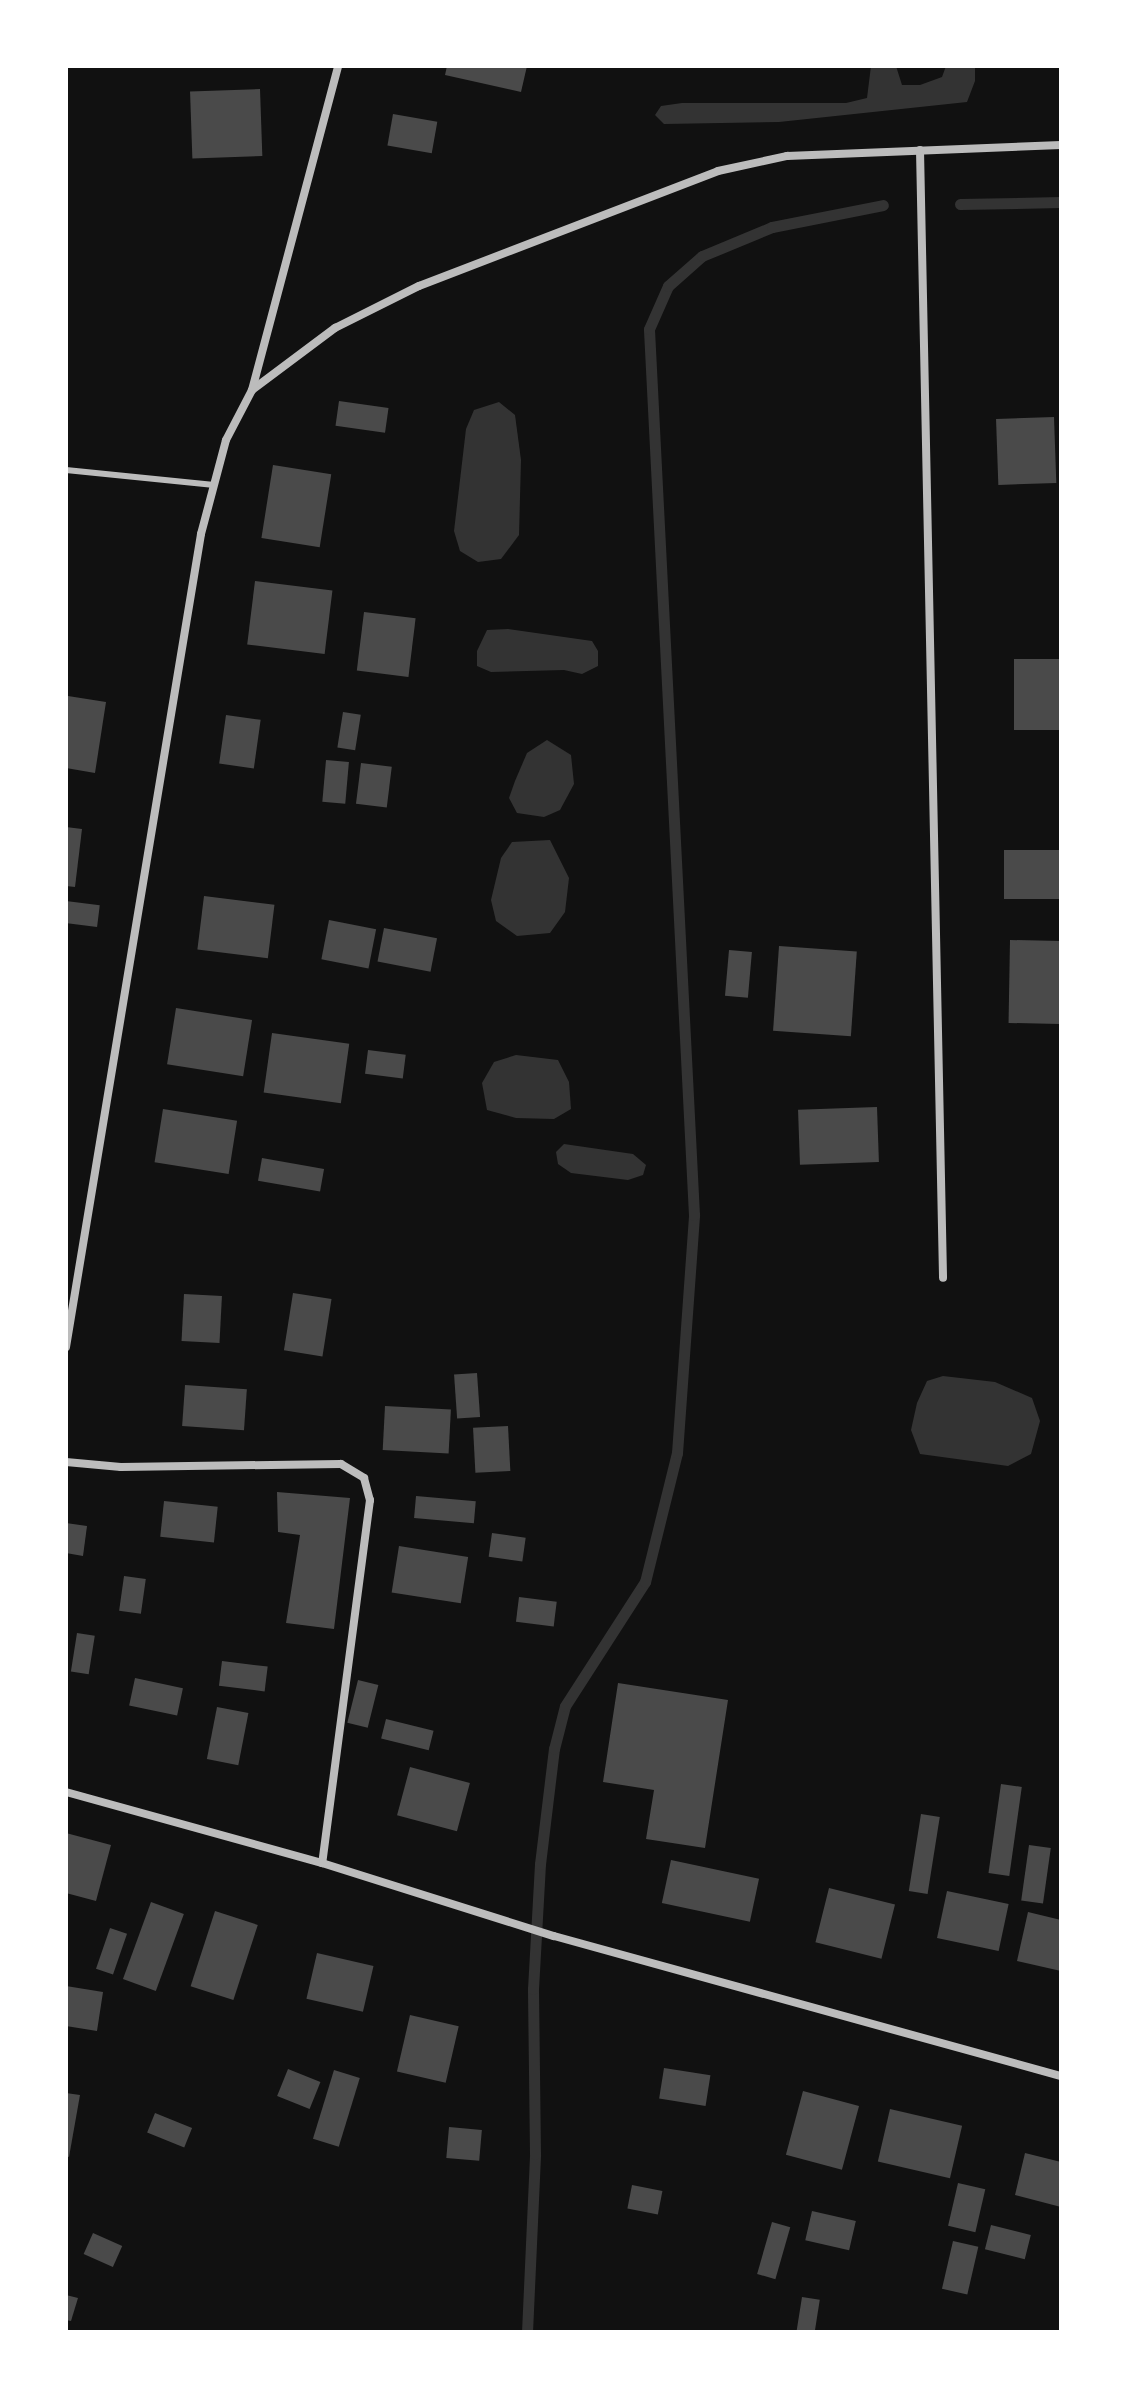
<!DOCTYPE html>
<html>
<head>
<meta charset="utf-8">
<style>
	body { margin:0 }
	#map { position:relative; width:1127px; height:2398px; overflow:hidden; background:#111; font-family:"Nunito Sans",sans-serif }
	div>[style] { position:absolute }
	.water>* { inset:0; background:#333 }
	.stream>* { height:11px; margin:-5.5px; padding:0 5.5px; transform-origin:5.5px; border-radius:5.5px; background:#333 }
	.building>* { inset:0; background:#4a4a4a; transform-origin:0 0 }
	.service>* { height:6px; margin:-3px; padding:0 3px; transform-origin:3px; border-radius:3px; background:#bcbcbc }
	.minor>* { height:8px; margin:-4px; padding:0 4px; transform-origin:4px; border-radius:4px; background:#bcbcbc }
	span { translate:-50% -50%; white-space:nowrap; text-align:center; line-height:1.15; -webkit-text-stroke:8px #fff; paint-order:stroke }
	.frame { position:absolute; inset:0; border:68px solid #fff; pointer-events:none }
</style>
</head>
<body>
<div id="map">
	<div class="water">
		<i style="clip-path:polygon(871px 66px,896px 66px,902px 85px,920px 85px,942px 77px,946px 66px,975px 66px,975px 81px,967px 102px,779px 122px,664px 124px,655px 115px,661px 106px,682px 103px,846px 103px,867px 98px)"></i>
		<i style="clip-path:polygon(499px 402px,515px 415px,521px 460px,519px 535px,501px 559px,478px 562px,460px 551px,454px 531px,466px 429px,474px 410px)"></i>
		<i style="clip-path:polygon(508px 629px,592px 641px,598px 651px,598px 666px,582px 674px,564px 670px,491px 672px,477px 666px,477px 651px,487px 630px)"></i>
		<i style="clip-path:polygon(547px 740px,571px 755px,574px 784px,560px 810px,544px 817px,517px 813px,509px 798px,515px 781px,527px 753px)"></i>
		<i style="clip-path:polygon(550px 840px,569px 878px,565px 912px,550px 933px,517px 936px,496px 921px,491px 900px,501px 858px,512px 842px)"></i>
		<i style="clip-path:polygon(516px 1055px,558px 1060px,569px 1082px,571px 1109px,554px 1119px,516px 1118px,487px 1110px,482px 1083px,494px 1062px)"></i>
		<i style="clip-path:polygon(564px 1144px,633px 1154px,646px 1165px,643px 1175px,628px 1180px,571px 1173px,558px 1164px,556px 1152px)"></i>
		<i style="clip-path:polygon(943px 1376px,995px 1382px,1032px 1398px,1040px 1421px,1031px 1454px,1008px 1466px,920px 1454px,911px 1430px,917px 1403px,927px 1381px)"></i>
	</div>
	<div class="stream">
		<i style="left:960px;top:204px;width:101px;rotate:-1.1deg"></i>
		<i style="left:527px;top:2332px;width:178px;rotate:-87.4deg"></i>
		<i style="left:535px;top:2154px;width:165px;rotate:-90.7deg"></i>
		<i style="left:533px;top:1989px;width:125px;rotate:-86.8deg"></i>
		<i style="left:540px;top:1864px;width:116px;rotate:-83.1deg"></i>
		<i style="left:554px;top:1749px;width:44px;rotate:-75.7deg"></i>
		<i style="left:565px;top:1706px;width:148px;rotate:-57.2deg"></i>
		<i style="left:645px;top:1582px;width:133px;rotate:-76.1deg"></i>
		<i style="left:677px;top:1453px;width:239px;rotate:-85.9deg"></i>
		<i style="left:694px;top:1215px;width:887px;rotate:-92.91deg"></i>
		<i style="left:649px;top:329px;width:47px;rotate:-66.2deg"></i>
		<i style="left:668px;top:286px;width:45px;rotate:-41.4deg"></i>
		<i style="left:702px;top:256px;width:76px;rotate:-22.5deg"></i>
		<i style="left:772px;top:227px;width:113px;rotate:-11.2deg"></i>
	</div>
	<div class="building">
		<i style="clip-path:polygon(447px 66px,527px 66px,521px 92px,445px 75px)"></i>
		<i style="left:260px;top:89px;width:67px;height:70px;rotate:88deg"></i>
		<i style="left:393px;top:114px;width:45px;height:32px;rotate:10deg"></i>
		<i style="left:339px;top:401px;width:50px;height:25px;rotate:8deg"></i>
		<i style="left:1054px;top:417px;width:66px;height:58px;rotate:88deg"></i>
		<i style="left:273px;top:465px;width:59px;height:74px;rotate:9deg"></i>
		<i style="left:255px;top:581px;width:78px;height:64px;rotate:7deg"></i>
		<i style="left:364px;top:612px;width:52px;height:59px;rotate:7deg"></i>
		<i style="left:1014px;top:659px;width:47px;height:71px"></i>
		<i style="clip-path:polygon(68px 696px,106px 702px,95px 773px,66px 768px)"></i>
		<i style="left:343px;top:712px;width:18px;height:36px;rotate:9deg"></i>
		<i style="left:226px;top:715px;width:35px;height:49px;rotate:8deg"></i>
		<i style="left:326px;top:760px;width:23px;height:42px;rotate:5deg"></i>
		<i style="left:361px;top:763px;width:31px;height:41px;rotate:7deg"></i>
		<i style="clip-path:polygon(66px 827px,82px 829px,75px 887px,66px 886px)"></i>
		<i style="left:1004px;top:850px;width:57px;height:49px"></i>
		<i style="left:204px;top:896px;width:71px;height:54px;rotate:7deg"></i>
		<i style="left:66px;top:901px;width:34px;height:22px;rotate:7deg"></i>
		<i style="left:329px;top:920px;width:48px;height:40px;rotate:11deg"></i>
		<i style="left:384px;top:928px;width:54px;height:34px;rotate:11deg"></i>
		<i style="left:1010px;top:940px;width:51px;height:83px;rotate:1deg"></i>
		<i style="left:779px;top:946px;width:78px;height:85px;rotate:4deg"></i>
		<i style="left:729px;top:950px;width:23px;height:46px;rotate:5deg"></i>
		<i style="left:176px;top:1008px;width:77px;height:57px;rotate:9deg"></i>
		<i style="left:272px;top:1033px;width:78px;height:60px;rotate:8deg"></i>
		<i style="left:368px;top:1050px;width:38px;height:24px;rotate:7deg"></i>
		<i style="left:877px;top:1107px;width:55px;height:79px;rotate:88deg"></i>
		<i style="left:163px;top:1109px;width:75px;height:54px;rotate:9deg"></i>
		<i style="left:262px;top:1158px;width:63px;height:23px;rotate:10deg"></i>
		<i style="left:293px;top:1293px;width:39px;height:58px;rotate:9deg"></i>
		<i style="left:184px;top:1294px;width:38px;height:47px;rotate:3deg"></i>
		<i style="left:477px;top:1373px;width:44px;height:23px;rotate:86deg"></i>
		<i style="left:185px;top:1385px;width:62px;height:41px;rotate:4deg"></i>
		<i style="left:385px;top:1406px;width:66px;height:44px;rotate:3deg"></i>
		<i style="left:508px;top:1426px;width:45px;height:35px;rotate:87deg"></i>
		<i style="clip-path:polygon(277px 1492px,350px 1498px,334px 1629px,286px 1623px,300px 1535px,278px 1532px)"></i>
		<i style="left:416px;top:1496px;width:60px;height:22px;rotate:5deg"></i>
		<i style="left:164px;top:1501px;width:54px;height:36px;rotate:6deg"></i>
		<i style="clip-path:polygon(66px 1523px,87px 1526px,83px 1556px,66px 1553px)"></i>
		<i style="left:492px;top:1533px;width:34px;height:24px;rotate:8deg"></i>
		<i style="left:399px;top:1546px;width:70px;height:47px;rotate:9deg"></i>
		<i style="left:124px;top:1576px;width:22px;height:35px;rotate:8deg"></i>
		<i style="left:519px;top:1597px;width:38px;height:25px;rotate:7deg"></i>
		<i style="left:77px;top:1633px;width:18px;height:39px;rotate:9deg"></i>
		<i style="left:222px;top:1661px;width:46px;height:25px;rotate:7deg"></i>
		<i style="left:135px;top:1678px;width:49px;height:28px;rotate:12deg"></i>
		<i style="left:358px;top:1680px;width:21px;height:44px;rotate:14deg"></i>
		<i style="clip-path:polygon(618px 1683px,728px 1700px,705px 1848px,646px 1839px,654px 1790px,603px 1782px)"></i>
		<i style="left:217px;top:1707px;width:32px;height:53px;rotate:11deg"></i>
		<i style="left:386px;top:1719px;width:49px;height:20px;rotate:14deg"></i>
		<i style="left:410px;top:1767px;width:62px;height:50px;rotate:15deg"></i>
		<i style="left:1001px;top:1784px;width:21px;height:90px;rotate:8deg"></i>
		<i style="left:921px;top:1814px;width:19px;height:78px;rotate:9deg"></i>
		<i style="clip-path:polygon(66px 1833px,111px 1845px,96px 1901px,66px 1893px)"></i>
		<i style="left:1029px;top:1845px;width:22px;height:56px;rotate:8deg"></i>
		<i style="left:671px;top:1860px;width:90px;height:44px;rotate:12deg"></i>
		<i style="left:829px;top:1888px;width:68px;height:56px;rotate:14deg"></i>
		<i style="left:947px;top:1891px;width:63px;height:48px;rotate:12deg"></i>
		<i style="left:151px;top:1902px;width:35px;height:82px;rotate:20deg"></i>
		<i style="left:215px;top:1911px;width:45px;height:79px;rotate:18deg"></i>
		<i style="clip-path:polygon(1028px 1912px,1061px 1920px,1061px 1971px,1017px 1961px)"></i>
		<i style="left:110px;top:1928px;width:18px;height:43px;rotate:19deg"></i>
		<i style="left:317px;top:1953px;width:58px;height:47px;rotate:13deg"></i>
		<i style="clip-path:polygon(66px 1986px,103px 1992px,97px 2031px,66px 2026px)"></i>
		<i style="left:410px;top:2015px;width:50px;height:58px;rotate:13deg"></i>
		<i style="left:664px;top:2068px;width:47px;height:31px;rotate:9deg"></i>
		<i style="left:288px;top:2069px;width:35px;height:29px;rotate:22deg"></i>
		<i style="left:334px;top:2070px;width:27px;height:72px;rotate:17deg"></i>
		<i style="left:803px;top:2091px;width:58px;height:66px;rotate:15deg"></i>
		<i style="clip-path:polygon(66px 2093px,80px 2095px,69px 2157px,66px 2156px)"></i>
		<i style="left:890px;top:2109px;width:74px;height:54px;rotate:13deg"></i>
		<i style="left:155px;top:2113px;width:40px;height:21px;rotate:22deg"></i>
		<i style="left:449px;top:2127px;width:33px;height:31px;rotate:5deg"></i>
		<i style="clip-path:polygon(1025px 2153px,1061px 2162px,1061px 2207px,1015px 2195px)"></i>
		<i style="left:958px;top:2183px;width:28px;height:44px;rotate:13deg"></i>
		<i style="left:632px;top:2185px;width:31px;height:24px;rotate:11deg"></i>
		<i style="left:812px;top:2211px;width:45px;height:30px;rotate:13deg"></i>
		<i style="left:772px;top:2222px;width:19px;height:54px;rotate:16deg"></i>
		<i style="left:991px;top:2225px;width:41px;height:25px;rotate:14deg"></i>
		<i style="left:93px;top:2233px;width:32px;height:23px;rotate:24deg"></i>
		<i style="left:953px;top:2241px;width:26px;height:49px;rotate:13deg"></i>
		<i style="clip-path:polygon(66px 2295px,78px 2298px,71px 2321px,66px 2320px)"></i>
		<i style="left:802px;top:2297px;width:18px;height:34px;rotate:9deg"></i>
	</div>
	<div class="service">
		<i style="left:66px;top:470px;width:149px;rotate:5.8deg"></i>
	</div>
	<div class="minor">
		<i style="left:920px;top:150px;width:1128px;rotate:88.83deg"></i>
		<i style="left:252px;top:390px;width:104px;rotate:-36.8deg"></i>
		<i style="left:335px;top:328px;width:94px;rotate:-26.6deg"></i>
		<i style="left:419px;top:286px;width:320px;rotate:-21deg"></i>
		<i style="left:718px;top:171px;width:71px;rotate:-12.3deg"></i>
		<i style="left:787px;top:156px;width:274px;rotate:-2.3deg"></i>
		<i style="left:66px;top:1347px;width:824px;rotate:-80.57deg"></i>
		<i style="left:201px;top:534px;width:97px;rotate:-75.1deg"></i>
		<i style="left:226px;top:440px;width:56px;rotate:-62.5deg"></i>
		<i style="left:252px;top:390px;width:335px;rotate:-75.1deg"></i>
		<i style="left:66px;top:1462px;width:55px;rotate:5.2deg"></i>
		<i style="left:121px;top:1467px;width:220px;rotate:-0.8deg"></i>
		<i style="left:341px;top:1464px;width:27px;rotate:31deg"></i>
		<i style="left:364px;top:1478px;width:23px;rotate:75deg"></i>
		<i style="left:370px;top:1500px;width:366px;rotate:97.5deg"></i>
		<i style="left:66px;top:1792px;width:266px;rotate:15.5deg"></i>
		<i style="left:322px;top:1863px;width:243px;rotate:17.5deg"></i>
		<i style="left:554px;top:1936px;width:526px;rotate:15.44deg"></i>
	</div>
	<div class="frame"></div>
</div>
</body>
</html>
